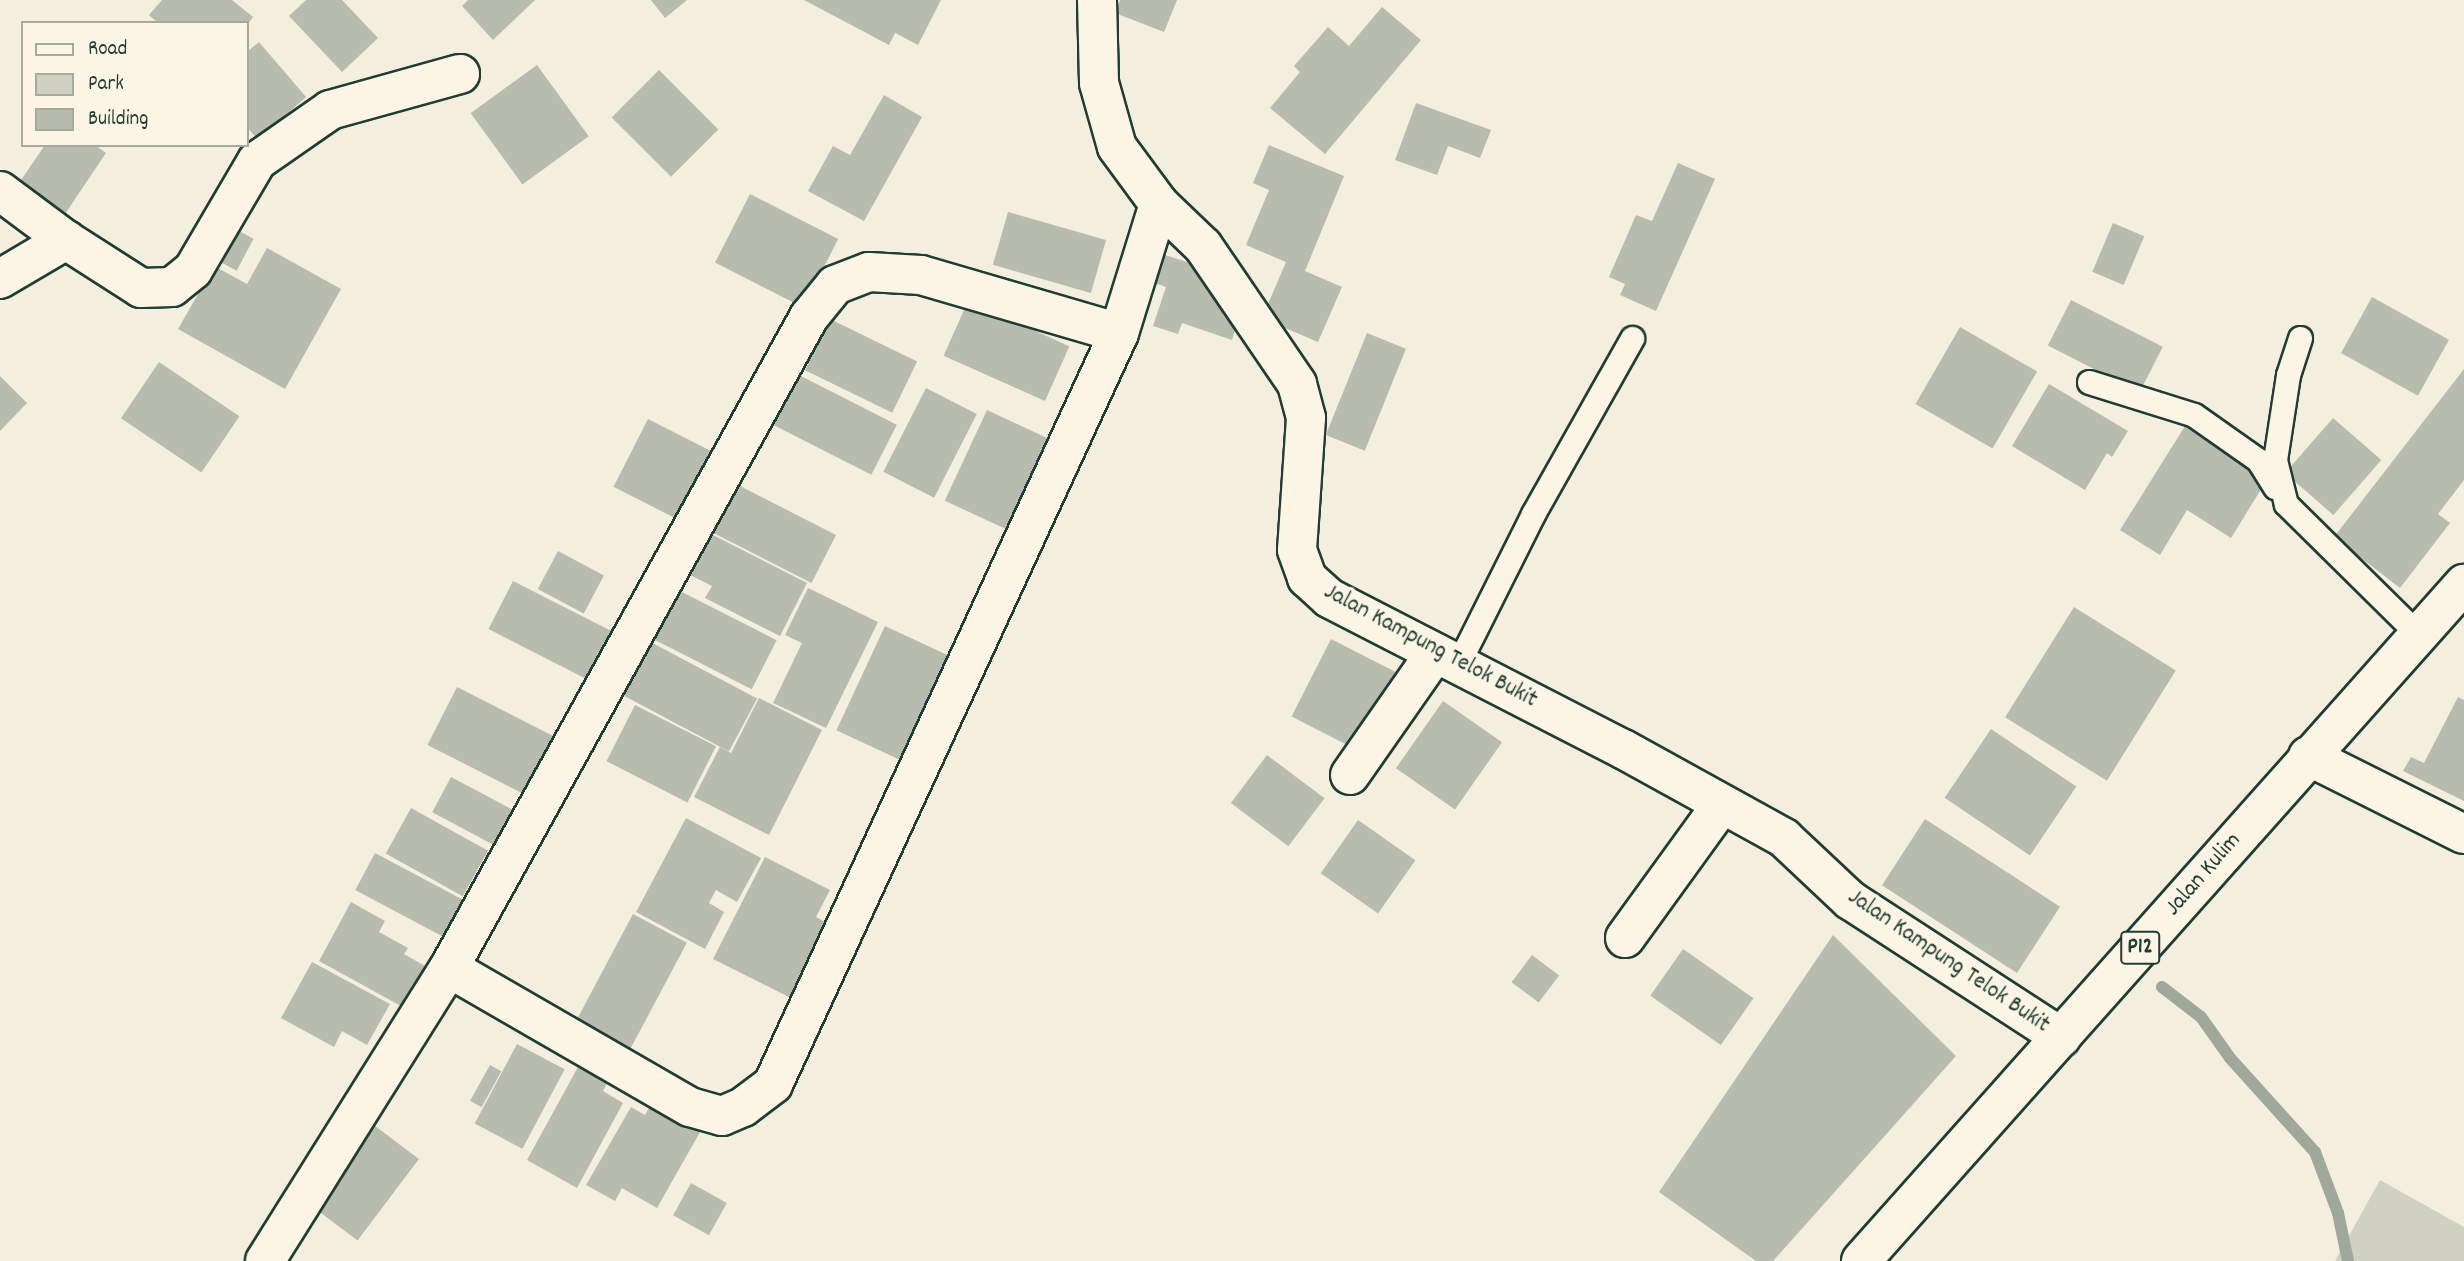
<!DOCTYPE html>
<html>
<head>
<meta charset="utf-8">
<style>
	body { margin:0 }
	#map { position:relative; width:2464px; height:1261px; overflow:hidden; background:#f3eede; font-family:Dekko,sans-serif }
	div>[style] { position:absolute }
	.green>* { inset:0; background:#d0d1c2 }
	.stream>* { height:12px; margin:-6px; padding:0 6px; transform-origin:6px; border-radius:6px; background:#a0a89b }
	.building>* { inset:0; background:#b8bcae; transform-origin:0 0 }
	.roads { filter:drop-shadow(2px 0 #1f3d34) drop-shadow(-2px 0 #1f3d34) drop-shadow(0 2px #1f3d34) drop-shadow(0 -2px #1f3d34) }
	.service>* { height:23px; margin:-11.5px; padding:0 11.5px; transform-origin:11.5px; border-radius:11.5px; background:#fcf5e5 }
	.minor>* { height:38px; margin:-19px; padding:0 19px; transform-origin:19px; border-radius:19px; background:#fcf5e5 }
	.primary>* { height:38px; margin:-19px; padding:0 19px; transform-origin:19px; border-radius:19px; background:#fcf5e5 }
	span { translate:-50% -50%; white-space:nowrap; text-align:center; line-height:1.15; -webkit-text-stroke:7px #fcf5e5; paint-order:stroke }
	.shield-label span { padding:2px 5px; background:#fcf5e5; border:2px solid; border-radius:5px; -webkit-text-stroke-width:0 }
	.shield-label { font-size:23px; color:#1f3d34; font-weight:700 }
	.street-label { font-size:24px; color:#1f3d34 }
	.legend { position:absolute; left:21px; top:21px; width:228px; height:126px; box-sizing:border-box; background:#fcf5e5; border:2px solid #a4ab9e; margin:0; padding:9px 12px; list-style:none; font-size:21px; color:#1f3d34 }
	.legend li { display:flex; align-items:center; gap:14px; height:35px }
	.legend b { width:35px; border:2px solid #a4ab9e }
</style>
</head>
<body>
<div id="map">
	<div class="green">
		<i style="clip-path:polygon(2380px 1180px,2464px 1227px,2464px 1261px,2335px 1261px)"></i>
	</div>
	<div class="stream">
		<i style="left:2162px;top:987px;width:49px;rotate:37.6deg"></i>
		<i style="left:2201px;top:1017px;width:50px;rotate:54.7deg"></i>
		<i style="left:2230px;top:1058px;width:127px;rotate:47.9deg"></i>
		<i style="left:2315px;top:1152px;width:65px;rotate:69.3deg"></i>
		<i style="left:2338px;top:1213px;width:49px;rotate:78.2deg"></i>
	</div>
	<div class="building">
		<i style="clip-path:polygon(162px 0,232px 0,253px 17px,247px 25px,158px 23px,149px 15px)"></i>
		<i style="clip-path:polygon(306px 0,342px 0,378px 38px,342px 72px,289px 16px)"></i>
		<i style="clip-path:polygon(468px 0,535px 0,493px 40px,462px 6px)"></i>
		<i style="clip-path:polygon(651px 0,687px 0,665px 18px)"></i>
		<i style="clip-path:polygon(804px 0,941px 0,918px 45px,895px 33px,889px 45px)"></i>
		<i style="clip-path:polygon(1120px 0,1177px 0,1164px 32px,1115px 13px)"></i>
		<i style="clip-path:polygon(1382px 7px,1421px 40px,1325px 154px,1270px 108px,1300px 72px,1294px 66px,1328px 27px,1349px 46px)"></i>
		<i style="clip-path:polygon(259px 42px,306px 97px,258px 140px,247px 127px,247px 52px)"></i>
		<i style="left:537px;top:65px;width:88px;height:82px;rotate:54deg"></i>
		<i style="left:659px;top:70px;width:84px;height:67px;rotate:45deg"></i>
		<i style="clip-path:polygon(884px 95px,922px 117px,864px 221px,808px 191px,833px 146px,850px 155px)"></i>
		<i style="clip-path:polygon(1416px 103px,1491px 130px,1480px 158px,1448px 146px,1437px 175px,1395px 160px)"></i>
		<i style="clip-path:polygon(45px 145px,95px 145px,106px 153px,65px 214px,19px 183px)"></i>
		<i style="clip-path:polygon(1269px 145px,1344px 176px,1305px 271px,1342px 287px,1318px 342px,1262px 318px,1286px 262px,1246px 245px,1269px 190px,1253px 183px)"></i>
		<i style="clip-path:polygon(1678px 163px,1715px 179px,1656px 311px,1620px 295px,1625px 284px,1609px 277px,1636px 215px,1652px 221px)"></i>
		<i style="left:750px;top:194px;width:99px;height:77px;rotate:27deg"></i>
		<i style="left:1008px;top:212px;width:102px;height:55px;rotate:16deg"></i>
		<i style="left:2113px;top:223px;width:34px;height:53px;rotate:23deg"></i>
		<i style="left:235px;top:229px;width:21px;height:36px;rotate:28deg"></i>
		<i style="clip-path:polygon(267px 248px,341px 289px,285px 389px,178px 329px,214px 266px,247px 284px)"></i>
		<i style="clip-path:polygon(1165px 255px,1203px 267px,1241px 312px,1232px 340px,1182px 323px,1178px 334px,1153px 326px,1166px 287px,1155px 283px)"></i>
		<i style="left:2372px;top:297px;width:88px;height:64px;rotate:29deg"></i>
		<i style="left:2071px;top:300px;width:103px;height:51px;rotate:27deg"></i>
		<i style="left:968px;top:301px;width:111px;height:60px;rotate:24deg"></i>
		<i style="left:830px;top:319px;width:97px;height:57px;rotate:26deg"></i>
		<i style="left:1960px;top:327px;width:89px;height:89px;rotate:30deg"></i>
		<i style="left:1367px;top:333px;width:42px;height:110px;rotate:22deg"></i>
		<i style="left:159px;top:362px;width:97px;height:68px;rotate:34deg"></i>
		<i style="clip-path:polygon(2464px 369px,2464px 480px,2438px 514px,2450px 523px,2400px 588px,2334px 537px)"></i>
		<i style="left:797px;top:374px;width:112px;height:56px;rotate:27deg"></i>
		<i style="clip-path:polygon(0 376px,27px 403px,0 431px)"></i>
		<i style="clip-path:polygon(2049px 384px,2128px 431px,2112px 457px,2107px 453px,2085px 490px,2012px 446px)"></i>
		<i style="left:926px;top:388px;width:57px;height:94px;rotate:27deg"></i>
		<i style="left:987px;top:410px;width:68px;height:100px;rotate:25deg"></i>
		<i style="left:2333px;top:418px;width:64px;height:73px;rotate:41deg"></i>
		<i style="left:648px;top:419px;width:79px;height:76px;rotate:27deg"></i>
		<i style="clip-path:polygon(2185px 426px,2268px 478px,2231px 538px,2187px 510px,2160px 555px,2120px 530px)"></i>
		<i style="left:738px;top:485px;width:110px;height:54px;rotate:27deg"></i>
		<i style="clip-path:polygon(709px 533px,807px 583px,780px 636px,705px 598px,712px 586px,688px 574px)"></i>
		<i style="left:558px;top:551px;width:52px;height:43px;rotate:28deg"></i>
		<i style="left:513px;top:581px;width:117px;height:54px;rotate:27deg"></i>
		<i style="clip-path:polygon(808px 588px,878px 622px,826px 728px,773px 703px,802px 643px,785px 635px)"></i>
		<i style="left:676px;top:589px;width:113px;height:55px;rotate:27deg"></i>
		<i style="left:2074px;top:607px;width:120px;height:130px;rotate:32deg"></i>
		<i style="left:885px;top:626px;width:80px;height:115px;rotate:25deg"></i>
		<i style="left:645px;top:639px;width:127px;height:60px;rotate:28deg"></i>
		<i style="left:1331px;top:639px;width:72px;height:87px;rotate:27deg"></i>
		<i style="left:457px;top:687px;width:113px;height:65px;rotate:27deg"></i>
		<i style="clip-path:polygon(2458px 697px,2464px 700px,2464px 801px,2403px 771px,2411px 757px,2424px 763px)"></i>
		<i style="clip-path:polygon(759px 698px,822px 730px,769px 835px,694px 797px,720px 747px,731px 753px)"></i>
		<i style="left:1443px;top:701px;width:72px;height:82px;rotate:35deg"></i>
		<i style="left:635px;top:705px;width:91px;height:63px;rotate:27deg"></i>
		<i style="left:1991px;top:729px;width:103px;height:83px;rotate:34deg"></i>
		<i style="left:1267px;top:755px;width:72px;height:60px;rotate:37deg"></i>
		<i style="left:451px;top:777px;width:74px;height:40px;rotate:28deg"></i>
		<i style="left:411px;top:808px;width:88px;height:52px;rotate:29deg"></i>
		<i style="clip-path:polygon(686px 818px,761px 858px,737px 902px,716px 890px,709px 903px,724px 912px,705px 949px,636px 912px)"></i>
		<i style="left:1925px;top:819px;width:161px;height:79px;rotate:33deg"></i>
		<i style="left:1358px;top:820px;width:70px;height:65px;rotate:35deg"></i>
		<i style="left:375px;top:853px;width:99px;height:42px;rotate:28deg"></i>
		<i style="clip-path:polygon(765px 857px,830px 890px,816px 917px,832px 926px,795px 1000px,713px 959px)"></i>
		<i style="clip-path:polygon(351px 902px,385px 921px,379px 932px,408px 948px,404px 954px,432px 970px,410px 1011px,319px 961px)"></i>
		<i style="left:633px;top:914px;width:61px;height:120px;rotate:28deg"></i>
		<i style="clip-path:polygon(1833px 935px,1956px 1056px,1773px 1261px,1756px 1261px,1659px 1192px)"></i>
		<i style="left:1683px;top:949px;width:86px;height:57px;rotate:35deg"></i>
		<i style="left:1532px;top:955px;width:34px;height:34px;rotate:37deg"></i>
		<i style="clip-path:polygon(312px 962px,390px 1004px,367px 1045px,342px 1031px,334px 1047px,281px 1018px)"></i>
		<i style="left:517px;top:1044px;width:54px;height:90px;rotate:28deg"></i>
		<i style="clip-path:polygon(584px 1056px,613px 1072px,603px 1091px,623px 1103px,577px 1188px,527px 1160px)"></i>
		<i style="left:490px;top:1065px;width:13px;height:41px;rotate:29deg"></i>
		<i style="clip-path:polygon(655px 1097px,704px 1125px,657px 1208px,622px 1188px,615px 1201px,586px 1185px,631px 1107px,645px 1115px)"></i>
		<i style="left:375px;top:1126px;width:55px;height:102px;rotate:37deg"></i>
		<i style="left:691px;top:1183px;width:41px;height:37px;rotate:29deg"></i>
	</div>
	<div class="roads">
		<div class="service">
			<i style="left:2300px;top:338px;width:39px;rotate:108deg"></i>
			<i style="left:2288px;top:375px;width:86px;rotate:98.7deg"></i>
			<i style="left:2275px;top:460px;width:45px;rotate:76deg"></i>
			<i style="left:2286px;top:504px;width:185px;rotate:44.6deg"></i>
			<i style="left:2089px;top:382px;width:110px;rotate:17.4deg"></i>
			<i style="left:2194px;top:415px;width:78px;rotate:35.1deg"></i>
			<i style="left:2258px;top:460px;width:32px;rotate:58deg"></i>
			<i style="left:1458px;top:664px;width:168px;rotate:-63.4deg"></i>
			<i style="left:1533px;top:514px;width:202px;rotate:-60.6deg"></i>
		</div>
		<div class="minor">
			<i style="left:1097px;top:0;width:83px;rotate:88.6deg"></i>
			<i style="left:1099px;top:83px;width:66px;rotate:74.3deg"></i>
			<i style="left:1117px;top:147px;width:71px;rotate:53.6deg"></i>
			<i style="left:1159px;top:204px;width:61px;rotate:43.7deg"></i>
			<i style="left:1203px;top:246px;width:167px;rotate:55.7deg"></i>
			<i style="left:1297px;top:384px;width:35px;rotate:75deg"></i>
			<i style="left:1306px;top:418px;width:132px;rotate:93.9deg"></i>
			<i style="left:1297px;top:550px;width:30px;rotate:70deg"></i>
			<i style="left:1307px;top:578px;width:30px;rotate:42deg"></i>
			<i style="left:1329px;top:598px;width:331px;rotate:27.2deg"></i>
			<i style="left:1623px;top:749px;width:184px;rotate:28.9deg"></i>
			<i style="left:1784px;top:838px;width:91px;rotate:43.2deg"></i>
			<i style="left:1850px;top:900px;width:252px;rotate:33deg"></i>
			<i style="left:0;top:191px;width:82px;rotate:36.6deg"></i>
			<i style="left:0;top:279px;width:77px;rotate:-30.6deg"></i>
			<i style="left:66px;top:240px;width:89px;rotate:32.6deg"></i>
			<i style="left:141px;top:288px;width:31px;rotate:-2deg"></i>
			<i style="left:172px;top:287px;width:27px;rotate:-39deg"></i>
			<i style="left:193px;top:270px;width:126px;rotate:-59.6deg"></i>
			<i style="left:257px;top:161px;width:89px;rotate:-34.9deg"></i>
			<i style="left:330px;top:110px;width:135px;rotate:-15.5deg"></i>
			<i style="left:2308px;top:756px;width:174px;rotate:26.6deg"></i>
			<i style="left:1350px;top:775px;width:149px;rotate:-55.1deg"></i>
			<i style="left:1625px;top:938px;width:165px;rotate:-54.1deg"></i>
			<i style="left:449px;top:968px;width:278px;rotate:30deg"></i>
			<i style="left:690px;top:1107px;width:33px;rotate:16deg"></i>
			<i style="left:722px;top:1116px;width:23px;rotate:-23deg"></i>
			<i style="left:743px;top:1107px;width:38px;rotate:-37deg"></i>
			<i style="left:773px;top:1084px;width:827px;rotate:-65.26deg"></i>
			<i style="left:1119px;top:333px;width:135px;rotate:-72.8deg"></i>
			<i style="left:265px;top:1261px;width:346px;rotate:-57.9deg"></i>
			<i style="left:449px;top:968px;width:744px;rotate:-61.06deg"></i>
			<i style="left:809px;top:317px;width:41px;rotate:-50.9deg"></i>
			<i style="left:835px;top:285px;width:36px;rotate:-21deg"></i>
			<i style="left:869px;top:272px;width:52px;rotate:3.3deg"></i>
			<i style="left:921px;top:275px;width:206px;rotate:16.3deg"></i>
		</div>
		<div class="primary">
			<i style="left:1861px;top:1261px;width:907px;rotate:-48.31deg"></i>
		</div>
	</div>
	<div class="shield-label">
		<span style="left:2140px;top:948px">P12</span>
	</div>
	<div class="street-label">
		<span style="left:1430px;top:647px;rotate:28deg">Jalan Kampung Telok Bukit</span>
		<span style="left:2204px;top:875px;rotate:-49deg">Jalan Kulim</span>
		<span style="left:1948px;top:962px;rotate:34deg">Jalan Kampung Telok Bukit</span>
	</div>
	<ul class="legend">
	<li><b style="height:9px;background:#fcf5e5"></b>Road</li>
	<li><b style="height:19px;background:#d0d1c2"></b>Park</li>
	<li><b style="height:19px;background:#b8bcae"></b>Building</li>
	</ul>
</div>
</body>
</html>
